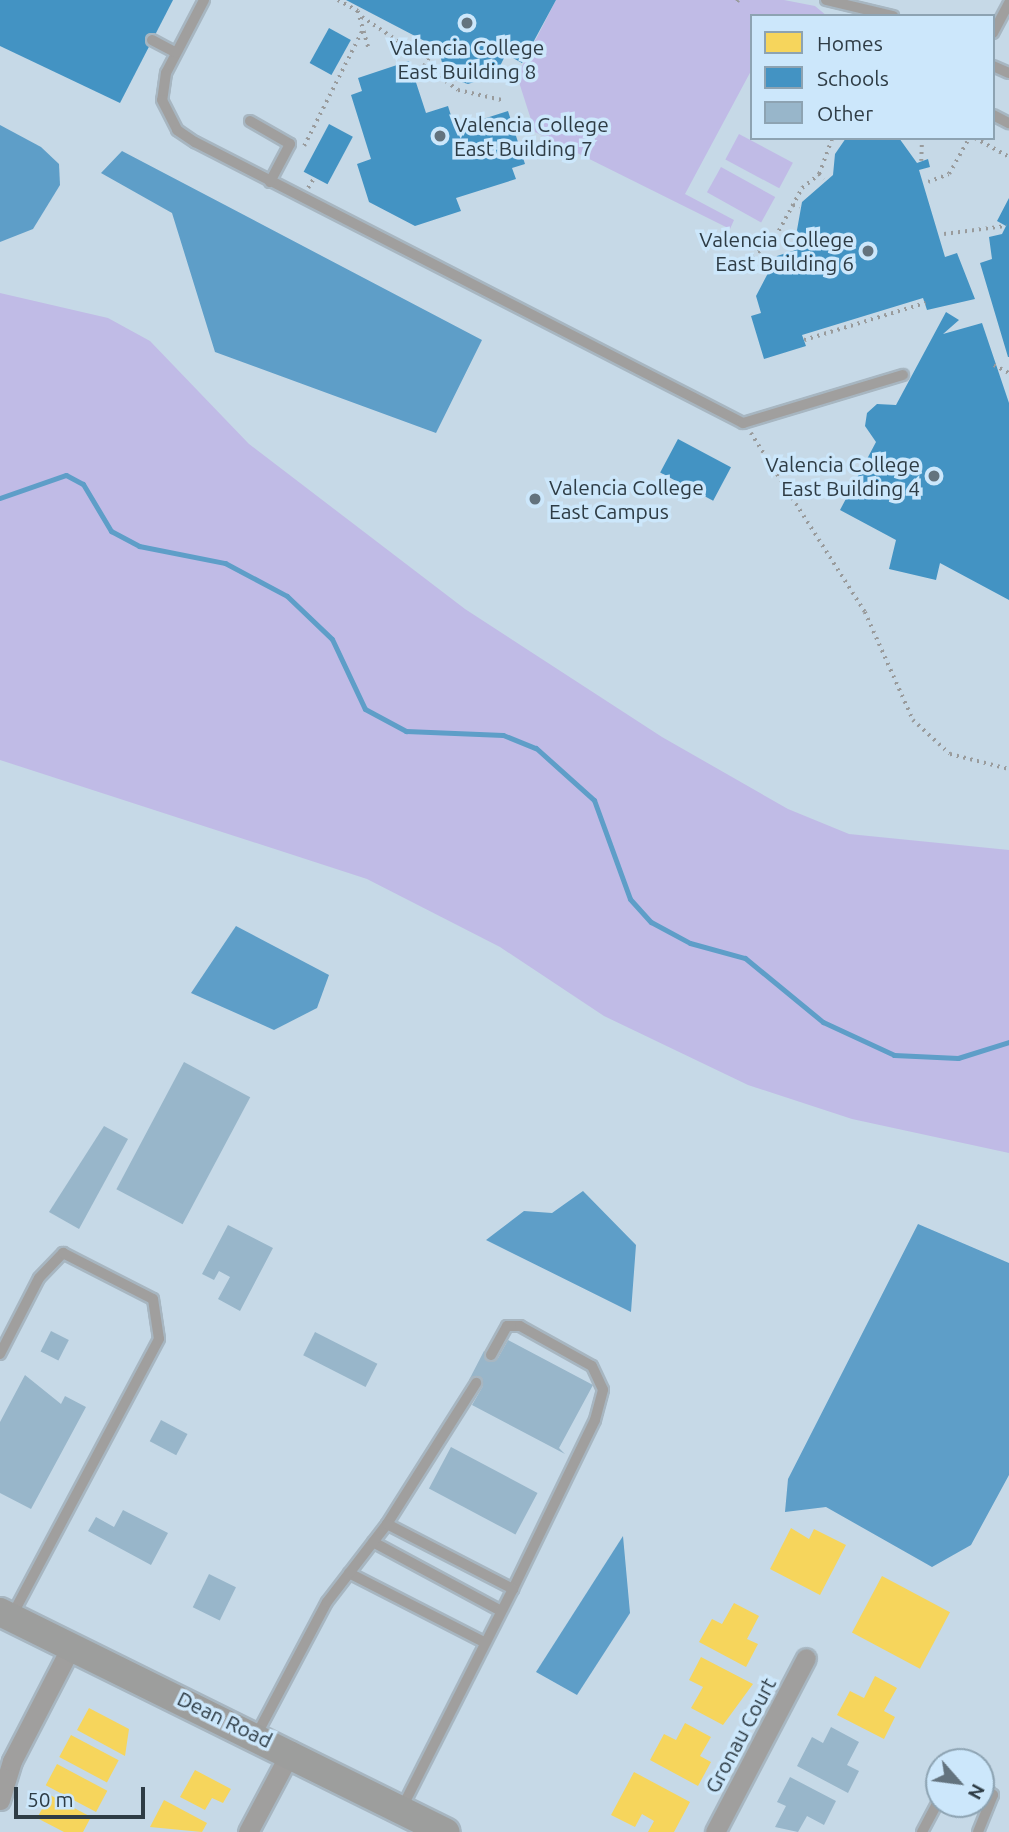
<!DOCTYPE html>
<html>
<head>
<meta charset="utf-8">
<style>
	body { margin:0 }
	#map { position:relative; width:1009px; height:1832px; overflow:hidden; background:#c6d9e7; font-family:Ubuntu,sans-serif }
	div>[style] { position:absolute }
	.green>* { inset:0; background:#c0bbe6; transform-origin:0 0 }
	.water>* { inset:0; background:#5e9ec8 }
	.homes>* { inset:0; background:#f6d55c; transform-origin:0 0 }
	.schools>* { inset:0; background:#4393c3; transform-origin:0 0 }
	.stream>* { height:5px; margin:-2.5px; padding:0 2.5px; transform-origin:2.5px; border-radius:2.5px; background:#5e9ec8 }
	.building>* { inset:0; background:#98b6ca; transform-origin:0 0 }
	.path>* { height:3.5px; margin-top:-1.75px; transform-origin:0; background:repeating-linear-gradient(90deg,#999b9c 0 2px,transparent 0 7px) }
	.roads { filter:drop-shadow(2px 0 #a7b6c1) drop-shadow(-2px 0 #a7b6c1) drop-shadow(0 2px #a7b6c1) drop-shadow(0 -2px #a7b6c1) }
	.lane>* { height:10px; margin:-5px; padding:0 5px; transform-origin:5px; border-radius:5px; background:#a09f9e }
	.street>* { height:19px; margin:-9.5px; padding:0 9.5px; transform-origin:9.5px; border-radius:9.5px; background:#a09f9e }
	.secondary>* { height:28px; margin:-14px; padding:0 14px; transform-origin:14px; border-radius:14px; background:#9d9e9d }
	.dots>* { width:19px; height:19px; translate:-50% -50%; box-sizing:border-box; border:4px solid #cce7fb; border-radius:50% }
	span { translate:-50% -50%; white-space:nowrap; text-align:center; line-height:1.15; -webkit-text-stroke:7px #cce7fb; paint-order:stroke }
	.poi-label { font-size:21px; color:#2e3c45 }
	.left { translate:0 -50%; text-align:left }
	.right { translate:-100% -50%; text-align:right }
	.street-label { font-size:21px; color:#2e3c45 }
	.legend { position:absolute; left:750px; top:14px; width:245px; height:126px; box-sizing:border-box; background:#cce7fb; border:2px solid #8da3b2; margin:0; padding:9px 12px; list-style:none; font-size:21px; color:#2e3c45 }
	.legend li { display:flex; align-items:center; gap:14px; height:35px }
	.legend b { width:35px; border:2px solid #8da3b2 }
	.north { position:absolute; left:925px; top:1748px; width:70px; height:70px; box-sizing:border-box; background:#cce7fb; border:2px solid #8da3b2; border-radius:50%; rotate:118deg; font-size:19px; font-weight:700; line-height:28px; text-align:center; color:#2e3c45 }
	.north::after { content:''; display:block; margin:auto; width:24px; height:32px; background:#63737e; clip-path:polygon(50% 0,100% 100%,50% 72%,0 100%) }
	.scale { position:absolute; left:14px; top:1787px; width:131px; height:32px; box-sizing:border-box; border:4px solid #2e3c45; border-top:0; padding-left:9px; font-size:21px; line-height:24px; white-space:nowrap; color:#2e3c45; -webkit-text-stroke:5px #cce7fb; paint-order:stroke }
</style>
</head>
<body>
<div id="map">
	<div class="green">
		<i style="clip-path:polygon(556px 0,784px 0,815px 6px,827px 16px,752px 16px,752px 69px,685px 194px,734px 220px,730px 229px,535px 132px,517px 76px)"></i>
		<i style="left:739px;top:134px;width:61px;height:29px;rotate:28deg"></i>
		<i style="left:721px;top:167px;width:62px;height:29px;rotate:29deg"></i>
		<i style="clip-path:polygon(0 293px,108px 318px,150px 341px,249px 444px,465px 609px,662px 737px,788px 809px,849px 834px,1009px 850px,1009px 1153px,852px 1119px,748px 1085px,604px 1016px,500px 947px,367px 879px,0 760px)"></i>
	</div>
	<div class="water">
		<i style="clip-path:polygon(0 125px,41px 147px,59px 164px,60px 185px,33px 229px,0 242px)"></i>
		<i style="clip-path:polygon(122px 151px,482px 340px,436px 433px,215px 352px,172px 213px,101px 173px)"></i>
		<i style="clip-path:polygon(236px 926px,329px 975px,317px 1008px,274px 1030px,191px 993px)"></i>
		<i style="clip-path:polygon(583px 1191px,636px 1245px,631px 1312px,486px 1240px,524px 1211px,552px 1213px)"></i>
		<i style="clip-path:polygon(918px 1224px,1009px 1263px,1009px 1475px,971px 1545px,932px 1567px,826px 1507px,785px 1512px,788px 1479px)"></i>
		<i style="clip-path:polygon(623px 1536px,630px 1613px,577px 1695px,536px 1672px)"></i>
	</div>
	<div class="homes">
		<i style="clip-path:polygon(791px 1528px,809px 1539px,814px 1529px,846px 1545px,820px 1595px,770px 1569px)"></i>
		<i style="left:882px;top:1576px;width:77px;height:64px;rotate:28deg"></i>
		<i style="clip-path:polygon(734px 1603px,759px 1616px,747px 1639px,758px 1644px,746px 1667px,699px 1642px,712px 1619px,722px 1624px)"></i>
		<i style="clip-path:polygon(701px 1657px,753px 1684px,723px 1725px,691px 1708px,703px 1687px,689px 1680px)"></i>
		<i style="clip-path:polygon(875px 1676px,897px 1688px,884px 1711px,895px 1717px,884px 1739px,837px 1715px,850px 1691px,864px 1698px)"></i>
		<i style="clip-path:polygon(89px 1708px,129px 1729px,125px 1756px,77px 1730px)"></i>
		<i style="clip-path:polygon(685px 1723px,711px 1737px,700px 1756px,711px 1762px,698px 1786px,650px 1760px,664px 1734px,676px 1740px)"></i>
		<i style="left:71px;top:1735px;width:54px;height:25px;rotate:28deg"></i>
		<i style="left:57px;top:1764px;width:57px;height:24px;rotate:28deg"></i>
		<i style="clip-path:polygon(195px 1770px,231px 1789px,223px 1803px,212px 1798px,205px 1810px,180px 1797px)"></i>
		<i style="clip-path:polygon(634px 1772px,690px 1802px,674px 1832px,648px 1832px,654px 1821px,642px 1814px,635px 1827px,611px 1815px)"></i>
		<i style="clip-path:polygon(50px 1795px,91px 1817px,83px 1832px,64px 1832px,37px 1818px)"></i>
		<i style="clip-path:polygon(164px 1800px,207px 1823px,202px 1832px,150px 1827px)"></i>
	</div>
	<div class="schools">
		<i style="clip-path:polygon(0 0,173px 0,120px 103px,0 46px)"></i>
		<i style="clip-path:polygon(346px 0,556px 0,522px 63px,506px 54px,499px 68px,493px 65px,483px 79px,468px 84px,446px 77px,438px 48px)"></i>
		<i style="left:329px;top:28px;width:25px;height:40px;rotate:29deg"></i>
		<i style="clip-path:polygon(409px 61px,426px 113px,448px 106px,455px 128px,508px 111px,525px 164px,512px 168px,516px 179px,456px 198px,461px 211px,415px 226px,369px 202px,357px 164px,371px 159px,351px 95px,362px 91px,358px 78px)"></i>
		<i style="left:329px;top:124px;width:27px;height:54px;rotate:28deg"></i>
		<i style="clip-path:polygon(846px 138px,899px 138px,917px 163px,928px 159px,930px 167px,919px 170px,945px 257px,957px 253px,975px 299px,927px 310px,923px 298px,802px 335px,806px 346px,764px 359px,751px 316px,761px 313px,756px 296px,777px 256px,802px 248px,797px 230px,802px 202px,833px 175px,835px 154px)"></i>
		<i style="clip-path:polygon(1009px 198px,1009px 357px,1008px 357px,980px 263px,992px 259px,989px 237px,1002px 234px,1006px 226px,997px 221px)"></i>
		<i style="clip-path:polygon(946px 312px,959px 320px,943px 334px,982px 323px,1009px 403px,1009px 600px,940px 563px,936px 580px,889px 569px,896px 540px,840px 510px,876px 442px,865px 426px,867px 413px,877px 404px,896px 405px)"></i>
		<i style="left:678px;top:439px;width:60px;height:38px;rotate:28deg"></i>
	</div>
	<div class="stream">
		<i style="left:0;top:498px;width:70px;rotate:-19.2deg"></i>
		<i style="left:66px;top:475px;width:19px;rotate:28deg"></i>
		<i style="left:83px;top:484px;width:55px;rotate:59.2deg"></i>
		<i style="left:111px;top:531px;width:32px;rotate:28deg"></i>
		<i style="left:139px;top:546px;width:88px;rotate:11.2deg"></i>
		<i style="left:225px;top:563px;width:70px;rotate:28deg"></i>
		<i style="left:287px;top:596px;width:62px;rotate:43.7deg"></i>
		<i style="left:332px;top:639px;width:77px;rotate:64.8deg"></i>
		<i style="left:365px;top:709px;width:47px;rotate:28.2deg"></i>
		<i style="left:406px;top:731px;width:97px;rotate:2.4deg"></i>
		<i style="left:503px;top:735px;width:35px;rotate:22deg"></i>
		<i style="left:536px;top:748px;width:78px;rotate:41.9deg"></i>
		<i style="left:594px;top:800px;width:105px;rotate:70deg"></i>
		<i style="left:630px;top:899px;width:31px;rotate:48deg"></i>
		<i style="left:651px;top:922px;width:44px;rotate:28.3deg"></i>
		<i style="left:690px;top:943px;width:57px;rotate:15.3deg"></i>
		<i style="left:745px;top:958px;width:101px;rotate:39.4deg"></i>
		<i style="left:823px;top:1022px;width:78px;rotate:24.9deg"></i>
		<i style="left:894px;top:1055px;width:64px;rotate:2.7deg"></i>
		<i style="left:958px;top:1058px;width:53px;rotate:-17.4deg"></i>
	</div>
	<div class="building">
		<i style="left:184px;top:1062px;width:75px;height:144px;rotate:28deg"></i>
		<i style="clip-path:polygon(104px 1126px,128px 1139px,79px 1229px,49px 1212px)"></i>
		<i style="clip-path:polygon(228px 1225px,273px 1248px,240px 1311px,218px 1299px,230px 1277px,219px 1271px,214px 1280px,202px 1274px)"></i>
		<i style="left:51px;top:1331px;width:20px;height:23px;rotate:27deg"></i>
		<i style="left:315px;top:1332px;width:70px;height:26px;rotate:27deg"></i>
		<i style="clip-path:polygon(508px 1340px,593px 1385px,559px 1448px,565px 1454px,472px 1405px,483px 1386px,469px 1380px,484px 1351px,498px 1358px)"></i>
		<i style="clip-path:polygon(25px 1375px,61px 1404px,65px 1396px,86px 1407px,31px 1509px,0 1493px,0 1422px)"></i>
		<i style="left:161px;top:1420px;width:30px;height:24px;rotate:28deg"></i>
		<i style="left:451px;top:1447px;width:98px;height:47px;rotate:28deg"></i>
		<i style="clip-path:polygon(123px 1510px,168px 1533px,151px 1565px,88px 1531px,96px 1517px,114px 1527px)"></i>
		<i style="left:209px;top:1574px;width:30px;height:37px;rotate:26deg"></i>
		<i style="clip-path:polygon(831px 1727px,859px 1742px,847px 1765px,859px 1771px,848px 1793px,797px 1766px,812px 1737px,823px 1743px)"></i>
		<i style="clip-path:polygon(790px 1777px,836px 1801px,824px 1825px,807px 1816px,798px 1832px,775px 1827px,786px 1806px,777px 1802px)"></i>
	</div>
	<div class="path">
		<i style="left:338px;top:0;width:23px;rotate:29deg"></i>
		<i style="left:358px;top:11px;width:40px;rotate:74deg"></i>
		<i style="left:737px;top:2px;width:2px;rotate:-63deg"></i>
		<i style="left:362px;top:17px;width:58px;rotate:33.7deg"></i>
		<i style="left:423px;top:65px;width:43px;rotate:35.5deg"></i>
		<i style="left:458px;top:90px;width:45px;rotate:12.8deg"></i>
		<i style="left:424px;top:66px;width:23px;rotate:-61deg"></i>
		<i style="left:975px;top:138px;width:39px;rotate:29deg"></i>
		<i style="left:304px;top:146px;width:131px;rotate:-63.2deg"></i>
		<i style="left:921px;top:161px;width:23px;rotate:-88deg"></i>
		<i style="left:819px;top:174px;width:7px;rotate:45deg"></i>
		<i style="left:928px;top:182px;width:22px;rotate:-21deg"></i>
		<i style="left:949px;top:174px;width:41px;rotate:-60.9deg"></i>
		<i style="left:308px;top:188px;width:12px;rotate:-59deg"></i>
		<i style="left:793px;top:205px;width:7px;rotate:16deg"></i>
		<i style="left:944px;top:234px;width:63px;rotate:-7.4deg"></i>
		<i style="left:740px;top:263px;width:38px;rotate:-32deg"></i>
		<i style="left:772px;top:243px;width:63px;rotate:-61.4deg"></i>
		<i style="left:802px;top:188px;width:22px;rotate:-39deg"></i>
		<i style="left:819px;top:174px;width:38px;rotate:-70deg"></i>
		<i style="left:804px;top:340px;width:127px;rotate:-17deg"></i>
		<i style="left:994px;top:365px;width:17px;rotate:28deg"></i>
		<i style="left:751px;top:433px;width:212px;rotate:57.5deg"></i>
		<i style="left:865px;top:612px;width:118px;rotate:66deg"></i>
		<i style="left:913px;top:720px;width:50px;rotate:42.6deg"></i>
		<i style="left:950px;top:754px;width:61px;rotate:14.3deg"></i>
	</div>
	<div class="roads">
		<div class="lane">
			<i style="left:204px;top:0;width:82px;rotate:117.5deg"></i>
			<i style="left:166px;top:73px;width:27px;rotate:98deg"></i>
			<i style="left:162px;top:100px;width:34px;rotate:63deg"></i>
			<i style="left:177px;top:130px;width:22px;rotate:34deg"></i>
			<i style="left:195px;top:142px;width:616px;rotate:27.15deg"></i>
			<i style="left:743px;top:423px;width:167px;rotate:-16.7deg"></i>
			<i style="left:826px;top:0;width:69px;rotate:13.4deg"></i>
			<i style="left:993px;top:33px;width:34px;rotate:-62deg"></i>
			<i style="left:152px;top:40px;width:27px;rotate:28deg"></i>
			<i style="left:993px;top:66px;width:17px;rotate:24deg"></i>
			<i style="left:993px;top:115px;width:18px;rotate:27deg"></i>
			<i style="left:250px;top:121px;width:46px;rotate:29.9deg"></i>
			<i style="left:290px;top:144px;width:43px;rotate:117.8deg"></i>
			<i style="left:0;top:1354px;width:85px;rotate:-62.8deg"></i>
			<i style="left:39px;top:1278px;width:35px;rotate:-46deg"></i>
			<i style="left:63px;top:1253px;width:101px;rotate:27.1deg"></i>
			<i style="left:153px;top:1299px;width:40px;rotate:81.5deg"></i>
			<i style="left:159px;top:1339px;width:315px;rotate:118deg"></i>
			<i style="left:491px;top:1355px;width:33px;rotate:-61deg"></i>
			<i style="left:507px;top:1326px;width:13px"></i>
			<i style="left:520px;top:1326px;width:82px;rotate:29.1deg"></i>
			<i style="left:592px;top:1366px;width:26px;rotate:65deg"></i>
			<i style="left:603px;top:1390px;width:31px;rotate:105deg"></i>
			<i style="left:595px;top:1420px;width:188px;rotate:115.9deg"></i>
			<i style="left:387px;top:1524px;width:167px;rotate:-57.7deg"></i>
			<i style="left:373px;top:1542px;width:145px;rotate:28.3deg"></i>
			<i style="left:349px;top:1573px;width:152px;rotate:27.1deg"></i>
			<i style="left:257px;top:1734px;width:149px;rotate:-62.1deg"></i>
			<i style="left:327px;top:1602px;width:98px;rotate:-52.4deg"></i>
			<i style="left:387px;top:1524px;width:142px;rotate:27.3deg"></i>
			<i style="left:513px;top:1589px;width:246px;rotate:116.9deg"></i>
			<i style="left:922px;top:1832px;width:36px;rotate:-62deg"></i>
			<i style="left:978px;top:1832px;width:40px;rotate:-68deg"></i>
			<i style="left:993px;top:1795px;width:16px;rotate:-140deg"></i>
		</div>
		<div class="street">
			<i style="left:0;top:1800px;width:41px;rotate:-72.9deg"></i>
			<i style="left:12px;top:1761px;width:131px;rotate:-62.7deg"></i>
			<i style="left:248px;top:1832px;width:92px;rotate:-62deg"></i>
			<i style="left:715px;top:1832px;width:196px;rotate:-62.4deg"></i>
		</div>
		<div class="secondary">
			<i style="left:0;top:1612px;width:497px;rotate:26.3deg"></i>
		</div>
	</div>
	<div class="dots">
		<i style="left:467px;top:23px;background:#63737e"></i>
		<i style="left:440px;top:136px;background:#63737e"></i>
		<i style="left:868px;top:251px;background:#63737e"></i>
		<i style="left:934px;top:476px;background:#63737e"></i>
		<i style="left:535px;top:499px;background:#63737e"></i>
	</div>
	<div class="poi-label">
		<span style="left:467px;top:59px">Valencia College<br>East Building 8</span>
		<span class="left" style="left:454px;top:136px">Valencia College<br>East Building 7</span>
		<span class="right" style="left:854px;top:251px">Valencia College<br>East Building 6</span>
		<span class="right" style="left:920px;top:476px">Valencia College<br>East Building 4</span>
		<span class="left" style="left:549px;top:499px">Valencia College<br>East Campus</span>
	</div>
	<div class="street-label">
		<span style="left:225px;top:1719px;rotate:26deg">Dean Road</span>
		<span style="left:740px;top:1735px;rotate:-62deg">Gronau Court</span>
	</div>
	<ul class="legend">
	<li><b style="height:19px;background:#f6d55c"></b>Homes</li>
	<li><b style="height:19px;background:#4393c3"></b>Schools</li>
	<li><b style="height:19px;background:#98b6ca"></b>Other</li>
	</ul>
	<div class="north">N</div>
	<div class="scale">50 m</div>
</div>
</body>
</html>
